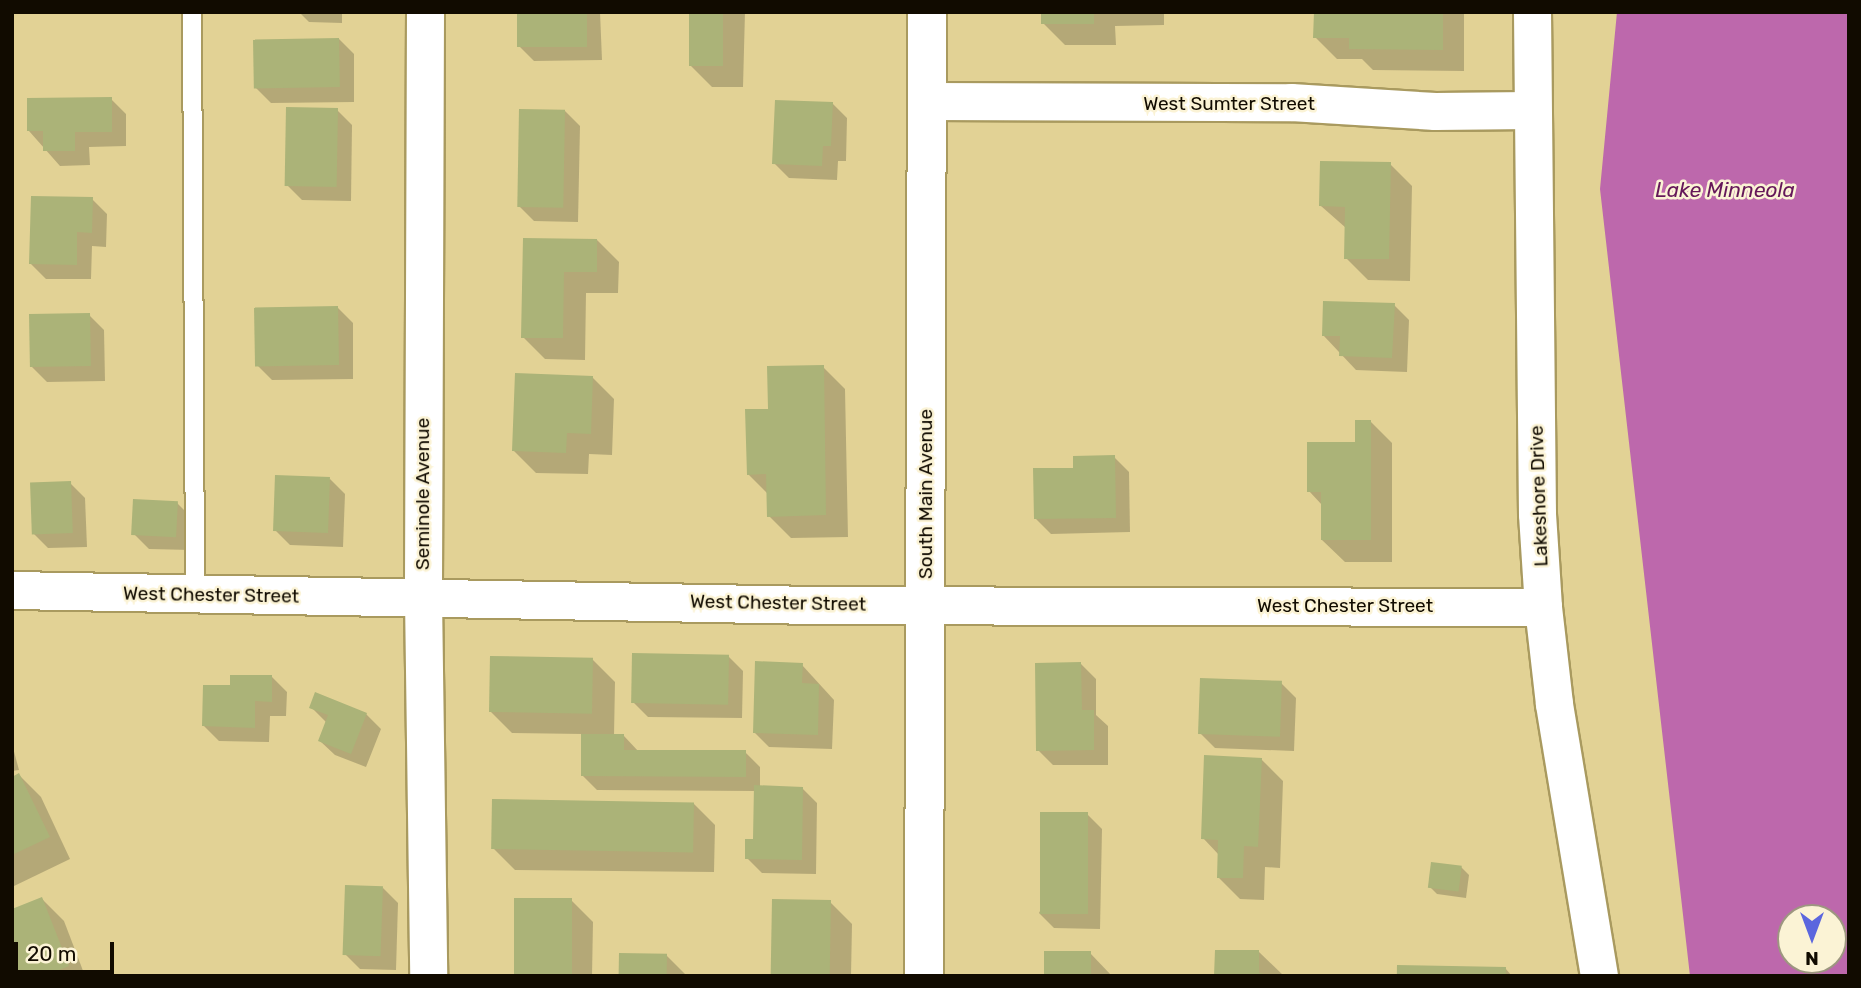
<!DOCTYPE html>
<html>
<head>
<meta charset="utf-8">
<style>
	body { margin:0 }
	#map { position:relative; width:1861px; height:988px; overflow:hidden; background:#e2d295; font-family:Rubik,sans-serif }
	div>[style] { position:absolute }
	.water>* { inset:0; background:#bd68ac }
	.shadow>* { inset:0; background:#0003 }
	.building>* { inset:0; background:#abb378; transform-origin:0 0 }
	.roads { filter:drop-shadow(2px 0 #a99a5f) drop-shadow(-2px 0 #a99a5f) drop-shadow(0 2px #a99a5f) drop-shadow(0 -2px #a99a5f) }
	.lane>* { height:18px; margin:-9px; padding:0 9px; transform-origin:9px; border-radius:9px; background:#fff }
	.street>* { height:37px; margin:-18.5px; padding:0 18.5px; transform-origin:18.5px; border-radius:18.5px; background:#fff }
	.secondary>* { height:38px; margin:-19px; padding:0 19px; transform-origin:19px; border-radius:19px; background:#fff }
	span { translate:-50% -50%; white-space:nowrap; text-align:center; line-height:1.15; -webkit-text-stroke:5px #fbf3d5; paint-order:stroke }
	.street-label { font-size:19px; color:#110b00 }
	.water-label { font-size:21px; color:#651759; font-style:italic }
	.frame { position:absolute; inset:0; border:14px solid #110b00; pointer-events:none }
	.north { position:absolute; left:1777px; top:904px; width:70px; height:70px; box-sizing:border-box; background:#fbf3d5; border:2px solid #9d9680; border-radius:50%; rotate:180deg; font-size:19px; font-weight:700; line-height:28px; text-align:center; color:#110b00 }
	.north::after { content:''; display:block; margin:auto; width:24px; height:32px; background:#5b66de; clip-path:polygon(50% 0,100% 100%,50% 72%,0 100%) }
	.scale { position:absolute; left:14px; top:942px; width:100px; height:32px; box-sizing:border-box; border:4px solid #110b00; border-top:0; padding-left:9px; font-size:21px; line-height:24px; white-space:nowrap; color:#110b00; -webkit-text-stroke:5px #fbf3d5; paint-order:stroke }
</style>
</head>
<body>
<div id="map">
	<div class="water">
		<i style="clip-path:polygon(evenodd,1617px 12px,1849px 12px,1849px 976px,1690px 976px,1600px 189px,1617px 12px,1791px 918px,1833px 918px,1833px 960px,1791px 960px,1791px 918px)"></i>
	</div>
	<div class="shadow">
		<i style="clip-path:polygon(299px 12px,342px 12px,342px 23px,309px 22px)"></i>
		<i style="clip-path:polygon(518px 12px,600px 12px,602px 60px,534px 61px,519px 46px)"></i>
		<i style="clip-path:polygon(691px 12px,745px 12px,743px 87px,712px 87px,690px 65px)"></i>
		<i style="clip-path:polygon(1043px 12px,1164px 12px,1164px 25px,1115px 26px,1116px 45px,1065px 45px,1043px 23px)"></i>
		<i style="clip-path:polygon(1315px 12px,1464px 12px,1464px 71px,1373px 70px,1362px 59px,1337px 59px,1315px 37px)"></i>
		<i style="clip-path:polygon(339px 39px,354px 54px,354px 102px,271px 103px,256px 88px)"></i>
		<i style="clip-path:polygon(111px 99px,126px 114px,126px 146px,89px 147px,90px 165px,60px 166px,29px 131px)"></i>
		<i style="clip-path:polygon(832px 103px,847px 118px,846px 161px,838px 161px,837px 180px,789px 178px,774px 163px)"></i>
		<i style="clip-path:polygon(337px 110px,352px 125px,351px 201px,302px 200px,287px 185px)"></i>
		<i style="clip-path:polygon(565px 111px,580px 126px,578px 222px,534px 221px,519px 206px)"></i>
		<i style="clip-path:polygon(1390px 164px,1412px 186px,1410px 281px,1368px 280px,1346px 258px,1346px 228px,1321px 206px)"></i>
		<i style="clip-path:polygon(92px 199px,107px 214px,106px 247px,92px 246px,91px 279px,46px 279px,31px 264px)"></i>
		<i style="clip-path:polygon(524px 239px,597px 240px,619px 262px,618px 293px,586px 293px,585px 360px,545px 359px,523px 337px)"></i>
		<i style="clip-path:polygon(1394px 305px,1409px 320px,1407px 372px,1356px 370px,1323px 335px)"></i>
		<i style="clip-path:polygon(338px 308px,353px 323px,353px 379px,272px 380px,257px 365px)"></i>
		<i style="clip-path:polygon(89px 315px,104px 330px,105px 381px,47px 382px,32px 367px)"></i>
		<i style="clip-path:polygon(823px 367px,845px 389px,848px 537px,791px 538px,769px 516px,768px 494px,748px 474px,770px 411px)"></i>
		<i style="clip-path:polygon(592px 377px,614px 399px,612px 455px,589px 454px,588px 474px,536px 473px,514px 451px)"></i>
		<i style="clip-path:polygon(1370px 421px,1392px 443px,1392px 562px,1345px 562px,1322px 540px,1322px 505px,1309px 491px,1357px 444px)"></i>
		<i style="clip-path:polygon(1114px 457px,1129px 472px,1130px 532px,1051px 534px,1036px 519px,1075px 469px)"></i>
		<i style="clip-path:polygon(330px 479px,345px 494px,343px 547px,290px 545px,275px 530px)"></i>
		<i style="clip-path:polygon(70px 483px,85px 498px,87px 547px,48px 548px,33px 533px)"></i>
		<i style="clip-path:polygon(177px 503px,192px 518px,191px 550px,149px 549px,134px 534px)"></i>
		<i style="clip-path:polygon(728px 656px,743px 671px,742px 718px,648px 717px,633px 702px)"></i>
		<i style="clip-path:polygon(593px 660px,615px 682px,614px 736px,624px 736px,639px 752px,745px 752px,760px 767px,760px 787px,802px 788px,817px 803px,816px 874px,762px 873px,747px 858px,755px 841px,756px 791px,597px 790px,582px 775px,583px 734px,512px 733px,490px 711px)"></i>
		<i style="clip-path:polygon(1081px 664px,1096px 679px,1096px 715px,1108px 726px,1108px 765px,1053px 765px,1038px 750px)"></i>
		<i style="clip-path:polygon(802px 665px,834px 700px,832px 749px,769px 747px,754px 732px)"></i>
		<i style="clip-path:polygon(272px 677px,287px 692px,286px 716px,270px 716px,269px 742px,219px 741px,204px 726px,232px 687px)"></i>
		<i style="clip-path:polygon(1281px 683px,1296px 698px,1294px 751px,1215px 748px,1200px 733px)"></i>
		<i style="clip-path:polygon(311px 707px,366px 714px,381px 729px,366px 767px,335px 755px,320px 741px,326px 722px)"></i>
		<i style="clip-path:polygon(12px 744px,19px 770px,12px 771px)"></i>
		<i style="clip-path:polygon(1261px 759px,1283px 781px,1280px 868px,1265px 867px,1264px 900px,1240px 899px,1218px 877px,1219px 855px,1203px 838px)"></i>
		<i style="clip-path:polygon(19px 775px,41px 797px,70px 859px,12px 887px,12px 779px)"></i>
		<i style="clip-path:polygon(693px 803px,715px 825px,714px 872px,515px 870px,493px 848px)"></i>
		<i style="clip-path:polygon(1087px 814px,1102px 829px,1100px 929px,1054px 928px,1039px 913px)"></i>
		<i style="clip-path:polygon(1461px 867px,1469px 875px,1466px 898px,1437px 894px,1430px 887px)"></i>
		<i style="clip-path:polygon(383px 888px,398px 903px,396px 970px,360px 969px,345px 954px)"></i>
		<i style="clip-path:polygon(42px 899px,64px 921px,85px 976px,12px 976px)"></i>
		<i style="clip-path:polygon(571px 900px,593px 922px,592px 976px,514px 976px)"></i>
		<i style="clip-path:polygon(830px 902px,852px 924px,851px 976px,771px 976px)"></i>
		<i style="clip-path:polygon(1259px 952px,1284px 976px,1216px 976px)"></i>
		<i style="clip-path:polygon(1090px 953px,1112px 976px,1046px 976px)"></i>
		<i style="clip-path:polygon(666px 955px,687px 976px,620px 976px)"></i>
		<i style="clip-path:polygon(1505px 968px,1512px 976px,1399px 976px)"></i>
	</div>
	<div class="building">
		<i style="left:517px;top:12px;width:70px;height:35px"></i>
		<i style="left:689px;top:12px;width:34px;height:54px"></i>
		<i style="left:1041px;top:12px;width:53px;height:12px"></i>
		<i style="clip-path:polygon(1314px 12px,1443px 12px,1443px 50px,1349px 49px,1349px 38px,1313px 38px)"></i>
		<i style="left:339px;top:38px;width:49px;height:86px;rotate:89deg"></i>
		<i style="clip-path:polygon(112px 97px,112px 132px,75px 132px,75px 151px,43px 151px,43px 131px,27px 131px,27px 98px)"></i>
		<i style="clip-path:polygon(775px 100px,833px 102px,831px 146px,823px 146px,822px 166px,772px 164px)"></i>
		<i style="left:286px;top:107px;width:52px;height:79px;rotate:1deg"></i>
		<i style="left:519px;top:109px;width:46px;height:98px;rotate:1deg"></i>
		<i style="clip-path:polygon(1320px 161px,1391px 162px,1389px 259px,1344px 259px,1345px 207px,1319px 206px)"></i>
		<i style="clip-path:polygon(31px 196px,93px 197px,92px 233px,77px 232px,77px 265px,29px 264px)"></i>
		<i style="clip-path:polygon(523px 238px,597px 239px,597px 272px,564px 272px,563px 338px,521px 338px)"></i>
		<i style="clip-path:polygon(1323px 301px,1395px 303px,1392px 358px,1339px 356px,1340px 336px,1322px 336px)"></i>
		<i style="left:338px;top:306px;width:59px;height:84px;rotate:89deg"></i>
		<i style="left:90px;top:313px;width:53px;height:61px;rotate:89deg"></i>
		<i style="clip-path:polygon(824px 365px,826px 515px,767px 517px,766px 474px,747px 475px,745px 409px,768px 409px,767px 366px)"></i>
		<i style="clip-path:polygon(515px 373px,593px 376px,591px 434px,567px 433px,566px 453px,512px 451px)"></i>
		<i style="clip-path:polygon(1355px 420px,1371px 420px,1371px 540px,1321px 540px,1321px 492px,1307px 492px,1307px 442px,1355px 442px)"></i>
		<i style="clip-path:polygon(1115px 455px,1116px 518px,1034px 519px,1033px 468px,1073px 468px,1073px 456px)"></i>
		<i style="left:275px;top:475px;width:55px;height:56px;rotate:2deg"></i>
		<i style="left:71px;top:481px;width:52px;height:41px;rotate:88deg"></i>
		<i style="left:133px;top:499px;width:45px;height:36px;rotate:3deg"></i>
		<i style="left:632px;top:653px;width:97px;height:50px;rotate:1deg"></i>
		<i style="left:490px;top:656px;width:103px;height:56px;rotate:1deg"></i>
		<i style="clip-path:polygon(755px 661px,803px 663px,802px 683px,819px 684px,818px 735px,753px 733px)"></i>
		<i style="clip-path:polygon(1081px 662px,1082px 710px,1094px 710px,1094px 750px,1036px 751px,1035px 663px)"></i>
		<i style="clip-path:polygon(230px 675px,272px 675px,272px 702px,255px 701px,255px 728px,202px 726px,203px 685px,230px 685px)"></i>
		<i style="left:1200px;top:678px;width:82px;height:56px;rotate:2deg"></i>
		<i style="clip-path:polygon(315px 692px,367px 713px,351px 754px,318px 741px,328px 715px,309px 708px)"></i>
		<i style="clip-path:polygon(581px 734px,624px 734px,624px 750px,746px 750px,746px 777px,581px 776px)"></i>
		<i style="clip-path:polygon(1204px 755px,1262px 758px,1258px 847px,1244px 846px,1243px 878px,1217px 878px,1218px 840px,1201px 839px)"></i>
		<i style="clip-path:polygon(19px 773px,50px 837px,12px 855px,12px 777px)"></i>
		<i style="clip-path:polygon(754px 785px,803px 787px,802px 860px,745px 859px,745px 839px,753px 839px)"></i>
		<i style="left:492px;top:799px;width:202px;height:50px;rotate:1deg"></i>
		<i style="left:1040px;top:812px;width:48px;height:102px"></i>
		<i style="left:1431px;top:862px;width:31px;height:26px;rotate:7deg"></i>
		<i style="left:345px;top:885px;width:38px;height:70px;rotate:2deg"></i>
		<i style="clip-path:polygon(42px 897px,69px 966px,45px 976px,12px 976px,12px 909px)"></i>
		<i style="left:514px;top:898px;width:58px;height:78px"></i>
		<i style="left:772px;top:899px;width:59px;height:77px;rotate:1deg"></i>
		<i style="clip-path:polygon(1215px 950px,1259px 950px,1259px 973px,1275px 976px,1214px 976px)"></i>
		<i style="left:1044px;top:951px;width:47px;height:25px"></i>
		<i style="left:619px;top:953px;width:48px;height:23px;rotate:1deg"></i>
		<i style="left:1397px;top:965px;width:109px;height:11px;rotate:1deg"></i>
	</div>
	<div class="roads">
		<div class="lane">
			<i style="left:192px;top:12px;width:582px;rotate:89.7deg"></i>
		</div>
		<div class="street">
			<i style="left:425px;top:12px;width:586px;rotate:90.2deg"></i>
			<i style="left:423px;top:598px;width:378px;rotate:89.2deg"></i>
			<i style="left:1532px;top:12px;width:502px;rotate:89.43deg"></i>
			<i style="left:1537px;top:514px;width:93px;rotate:86.3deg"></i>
			<i style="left:1543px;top:607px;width:98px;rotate:83.5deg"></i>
			<i style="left:1554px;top:704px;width:276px;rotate:80.6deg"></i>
			<i style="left:927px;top:101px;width:364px;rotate:0.2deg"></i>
			<i style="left:1291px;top:102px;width:144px;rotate:3.6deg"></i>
			<i style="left:1435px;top:111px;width:95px;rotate:-0.6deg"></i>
			<i style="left:12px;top:590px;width:800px;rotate:1.07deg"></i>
			<i style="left:812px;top:605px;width:731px;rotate:0.16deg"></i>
		</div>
		<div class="secondary">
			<i style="left:924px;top:976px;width:964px;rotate:-89.82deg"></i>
		</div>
	</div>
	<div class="street-label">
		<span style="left:1229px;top:104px">West Sumter Street</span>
		<span style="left:423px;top:494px;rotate:-90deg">Seminole Avenue</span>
		<span style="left:926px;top:494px;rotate:-90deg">South Main Avenue</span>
		<span style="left:1539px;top:496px;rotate:-92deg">Lakeshore Drive</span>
		<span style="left:211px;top:595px;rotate:1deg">West Chester Street</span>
		<span style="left:778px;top:603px;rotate:1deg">West Chester Street</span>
		<span style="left:1345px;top:606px">West Chester Street</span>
	</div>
	<div class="water-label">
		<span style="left:1725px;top:190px">Lake Minneola</span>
	</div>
	<div class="frame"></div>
	<div class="north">N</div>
	<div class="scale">20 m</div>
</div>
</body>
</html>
